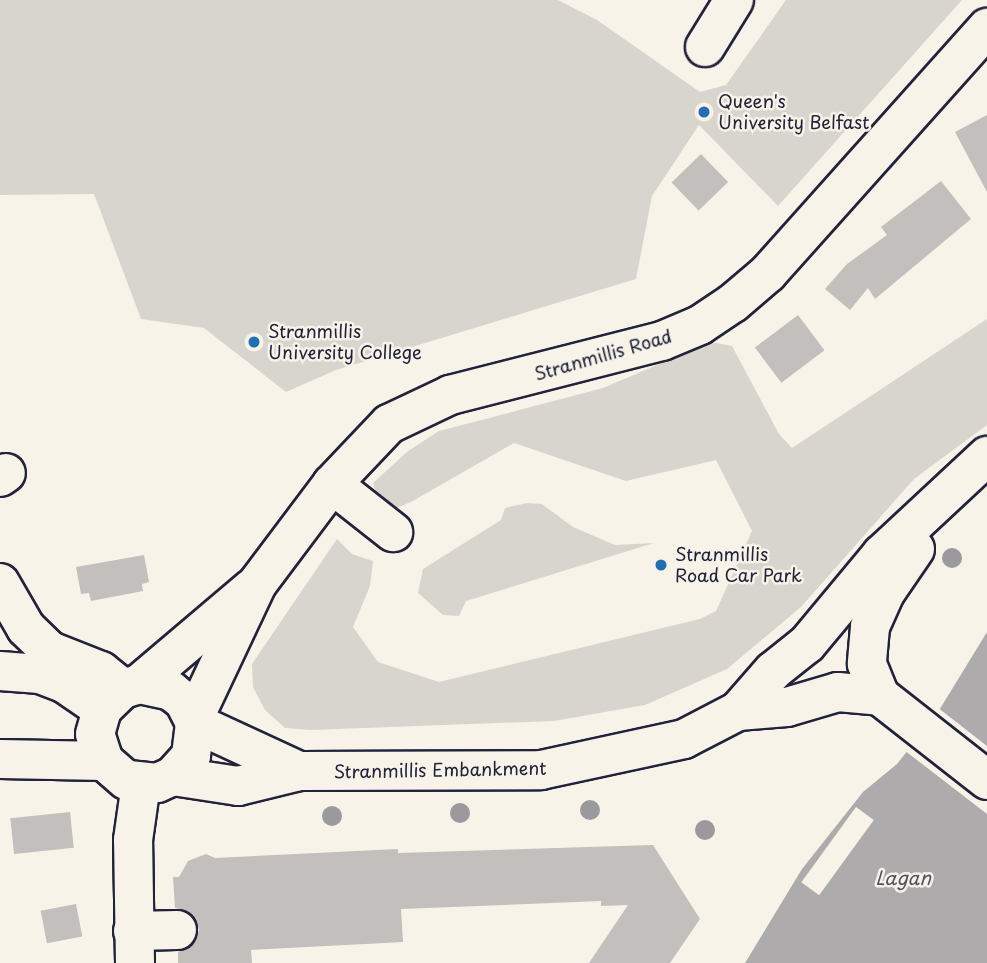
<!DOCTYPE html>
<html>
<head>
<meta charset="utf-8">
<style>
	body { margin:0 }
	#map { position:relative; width:987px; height:963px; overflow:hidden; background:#f7f3e8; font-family:"Playpen Sans",sans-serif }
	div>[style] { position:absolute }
	.green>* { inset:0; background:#d8d5cf }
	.water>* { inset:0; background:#aeabad }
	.pier>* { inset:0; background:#f7f3e8; transform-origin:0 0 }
	.building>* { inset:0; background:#c2bfbd; transform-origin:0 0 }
	.roads { filter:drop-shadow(2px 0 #22223b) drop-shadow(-2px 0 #22223b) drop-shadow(0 2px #22223b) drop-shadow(0 -2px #22223b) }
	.minor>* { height:38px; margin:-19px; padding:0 19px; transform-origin:19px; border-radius:19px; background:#f7f3e8 }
	.trees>* { width:20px; height:20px; margin:-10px; border-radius:50%; background:#9b999d }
	.dots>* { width:19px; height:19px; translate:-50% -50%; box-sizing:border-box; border:4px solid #f7f3e8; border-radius:50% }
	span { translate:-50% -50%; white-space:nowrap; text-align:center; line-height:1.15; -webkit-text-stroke:5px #f7f3e8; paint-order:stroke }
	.poi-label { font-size:18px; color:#22223b }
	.left { translate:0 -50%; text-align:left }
	.street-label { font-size:18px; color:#22223b }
	.water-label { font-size:19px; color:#535263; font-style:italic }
</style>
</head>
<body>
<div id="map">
	<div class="green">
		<i style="clip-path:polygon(0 0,558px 0,597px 20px,700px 92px,726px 85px,786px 0,962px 0,778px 206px,699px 125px,652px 196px,636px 279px,336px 370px,286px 392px,204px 328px,141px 319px,94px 194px,0 195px)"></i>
		<i style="clip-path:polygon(987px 319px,987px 425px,914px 479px,801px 607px,727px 669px,645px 705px,554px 721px,310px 730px,285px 728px,265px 710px,253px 687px,252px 664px,337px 539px,352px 554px,373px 561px,370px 586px,353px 627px,378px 662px,439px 682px,700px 619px,716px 611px,752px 531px,716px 460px,626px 481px,514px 443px,411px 502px,394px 509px,380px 507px,373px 483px,408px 451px,439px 431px,603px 388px,711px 342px,732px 346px,779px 434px,792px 448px)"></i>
		<i style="clip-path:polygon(527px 503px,542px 504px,573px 527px,615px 545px,654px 543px,466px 601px,459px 616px,443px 615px,418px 593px,423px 569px,501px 520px,505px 508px)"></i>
	</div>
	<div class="water">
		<i style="clip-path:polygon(987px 632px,987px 963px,745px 963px,802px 869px,863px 792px,897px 764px,938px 712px)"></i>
	</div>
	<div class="pier">
		<i style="clip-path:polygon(937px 707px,987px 746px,987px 814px,904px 750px)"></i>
		<i style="left:856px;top:807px;width:22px;height:93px;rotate:36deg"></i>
	</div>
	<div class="building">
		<i style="clip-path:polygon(987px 115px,987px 192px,955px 132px)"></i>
		<i style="left:701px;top:154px;width:39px;height:41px;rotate:46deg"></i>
		<i style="clip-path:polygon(941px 181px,971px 219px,875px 299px,868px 288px,850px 310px,825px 289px,847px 264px,887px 235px,881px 227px)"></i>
		<i style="left:798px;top:315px;width:44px;height:54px;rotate:53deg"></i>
		<i style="clip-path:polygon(144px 555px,149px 582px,142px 584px,143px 591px,91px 601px,89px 593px,81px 594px,76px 567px)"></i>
		<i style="left:70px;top:812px;width:36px;height:60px;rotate:84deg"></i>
		<i style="clip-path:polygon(653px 845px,700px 919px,670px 963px,589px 963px,628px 905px,601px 906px,601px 901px,401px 909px,403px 942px,251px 950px,252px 963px,178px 963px,178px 952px,196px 941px,199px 929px,188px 911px,175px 908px,173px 877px,179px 877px,188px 861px,206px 854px,215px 858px,398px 849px,398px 853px)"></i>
		<i style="left:76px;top:904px;width:33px;height:36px;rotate:79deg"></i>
	</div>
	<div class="roads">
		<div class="minor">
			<i style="left:705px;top:47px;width:55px;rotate:-58.3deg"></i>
			<i style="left:0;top:477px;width:7px;rotate:-34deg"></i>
			<i style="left:332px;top:484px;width:78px;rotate:38.2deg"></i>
			<i style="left:915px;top:549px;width:53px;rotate:124.3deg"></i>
			<i style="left:885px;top:593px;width:37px;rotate:114deg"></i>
			<i style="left:870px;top:627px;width:37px;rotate:95deg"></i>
			<i style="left:867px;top:664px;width:35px;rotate:68deg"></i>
			<i style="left:880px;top:696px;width:136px;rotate:38.1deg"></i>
			<i style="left:0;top:583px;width:52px;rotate:60deg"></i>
			<i style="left:26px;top:628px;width:33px;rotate:44deg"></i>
			<i style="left:50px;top:651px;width:55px;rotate:21.4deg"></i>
			<i style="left:101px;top:671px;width:28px;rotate:39deg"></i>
			<i style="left:0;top:671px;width:40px;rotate:4.3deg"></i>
			<i style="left:40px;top:674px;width:26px;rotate:21deg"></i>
			<i style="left:64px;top:683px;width:46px;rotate:34.4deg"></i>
			<i style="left:139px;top:684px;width:33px;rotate:12deg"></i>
			<i style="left:171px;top:691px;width:16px;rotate:38deg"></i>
			<i style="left:184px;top:701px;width:25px;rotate:63deg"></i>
			<i style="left:195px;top:723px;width:33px;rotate:97deg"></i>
			<i style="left:191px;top:756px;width:27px;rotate:132deg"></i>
			<i style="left:173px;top:776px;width:17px;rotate:156deg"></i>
			<i style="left:157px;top:783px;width:31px;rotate:-174deg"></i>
			<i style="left:126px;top:780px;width:29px;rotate:-139deg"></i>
			<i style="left:104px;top:761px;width:28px;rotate:-108deg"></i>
			<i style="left:95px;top:734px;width:26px;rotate:-74deg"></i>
			<i style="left:102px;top:709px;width:29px;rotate:-44deg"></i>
			<i style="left:123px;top:689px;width:17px;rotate:-17deg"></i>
			<i style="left:139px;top:684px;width:148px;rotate:-40.3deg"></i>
			<i style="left:738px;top:711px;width:49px;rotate:-4.7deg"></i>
			<i style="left:787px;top:707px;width:53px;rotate:-16.4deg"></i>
			<i style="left:838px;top:692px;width:42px;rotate:5.4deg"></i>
			<i style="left:194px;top:718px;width:148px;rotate:-64.8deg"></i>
			<i style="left:257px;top:584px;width:125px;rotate:-53.1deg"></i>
			<i style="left:332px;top:484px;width:83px;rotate:-46.5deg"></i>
			<i style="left:389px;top:424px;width:68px;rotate:-25.4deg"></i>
			<i style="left:450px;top:395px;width:219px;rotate:-14.3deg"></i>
			<i style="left:662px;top:341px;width:41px;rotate:-22.8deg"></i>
			<i style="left:700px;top:325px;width:40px;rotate:-34deg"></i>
			<i style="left:733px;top:303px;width:46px;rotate:-40.6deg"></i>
			<i style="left:768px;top:273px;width:329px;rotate:-48.2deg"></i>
			<i style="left:195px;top:723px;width:115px;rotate:24.8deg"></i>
			<i style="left:0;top:759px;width:104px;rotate:1.1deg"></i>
			<i style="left:173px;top:776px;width:66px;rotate:8.7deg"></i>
			<i style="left:238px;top:786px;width:63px;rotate:-13.8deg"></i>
			<i style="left:299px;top:771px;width:242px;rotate:-0.2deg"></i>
			<i style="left:541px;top:770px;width:146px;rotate:-12.2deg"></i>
			<i style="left:684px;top:739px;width:61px;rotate:-27.4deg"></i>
			<i style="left:738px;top:711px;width:53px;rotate:-48.8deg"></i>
			<i style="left:773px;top:671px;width:43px;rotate:-38.5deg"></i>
			<i style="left:807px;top:644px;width:117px;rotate:-50.2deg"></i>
			<i style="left:882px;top:554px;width:144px;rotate:-43deg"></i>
			<i style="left:133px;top:931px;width:44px;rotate:-1.3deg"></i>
			<i style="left:135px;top:963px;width:123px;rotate:-90.9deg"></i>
			<i style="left:133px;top:840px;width:57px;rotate:-81.9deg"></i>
		</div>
	</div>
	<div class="trees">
		<i style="left:952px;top:558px"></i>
		<i style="left:590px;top:810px"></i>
		<i style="left:460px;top:813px"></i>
		<i style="left:332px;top:816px"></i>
		<i style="left:705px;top:830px"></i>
	</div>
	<div class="dots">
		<i style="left:704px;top:112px;background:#1f6fb2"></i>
		<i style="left:254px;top:342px;background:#1f6fb2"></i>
		<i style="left:661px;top:565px;background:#1f6fb2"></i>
	</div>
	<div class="poi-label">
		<span class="left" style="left:718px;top:112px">Queen's<br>University Belfast</span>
		<span class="left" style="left:268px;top:342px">Stranmillis<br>University College</span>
		<span class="left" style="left:675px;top:565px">Stranmillis<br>Road Car Park</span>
	</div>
	<div class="street-label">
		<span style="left:603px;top:355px;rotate:-16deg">Stranmillis Road</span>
		<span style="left:440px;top:770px;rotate:-1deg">Stranmillis Embankment</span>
	</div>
	<div class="water-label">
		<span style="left:903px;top:878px">Lagan</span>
	</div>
</div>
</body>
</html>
